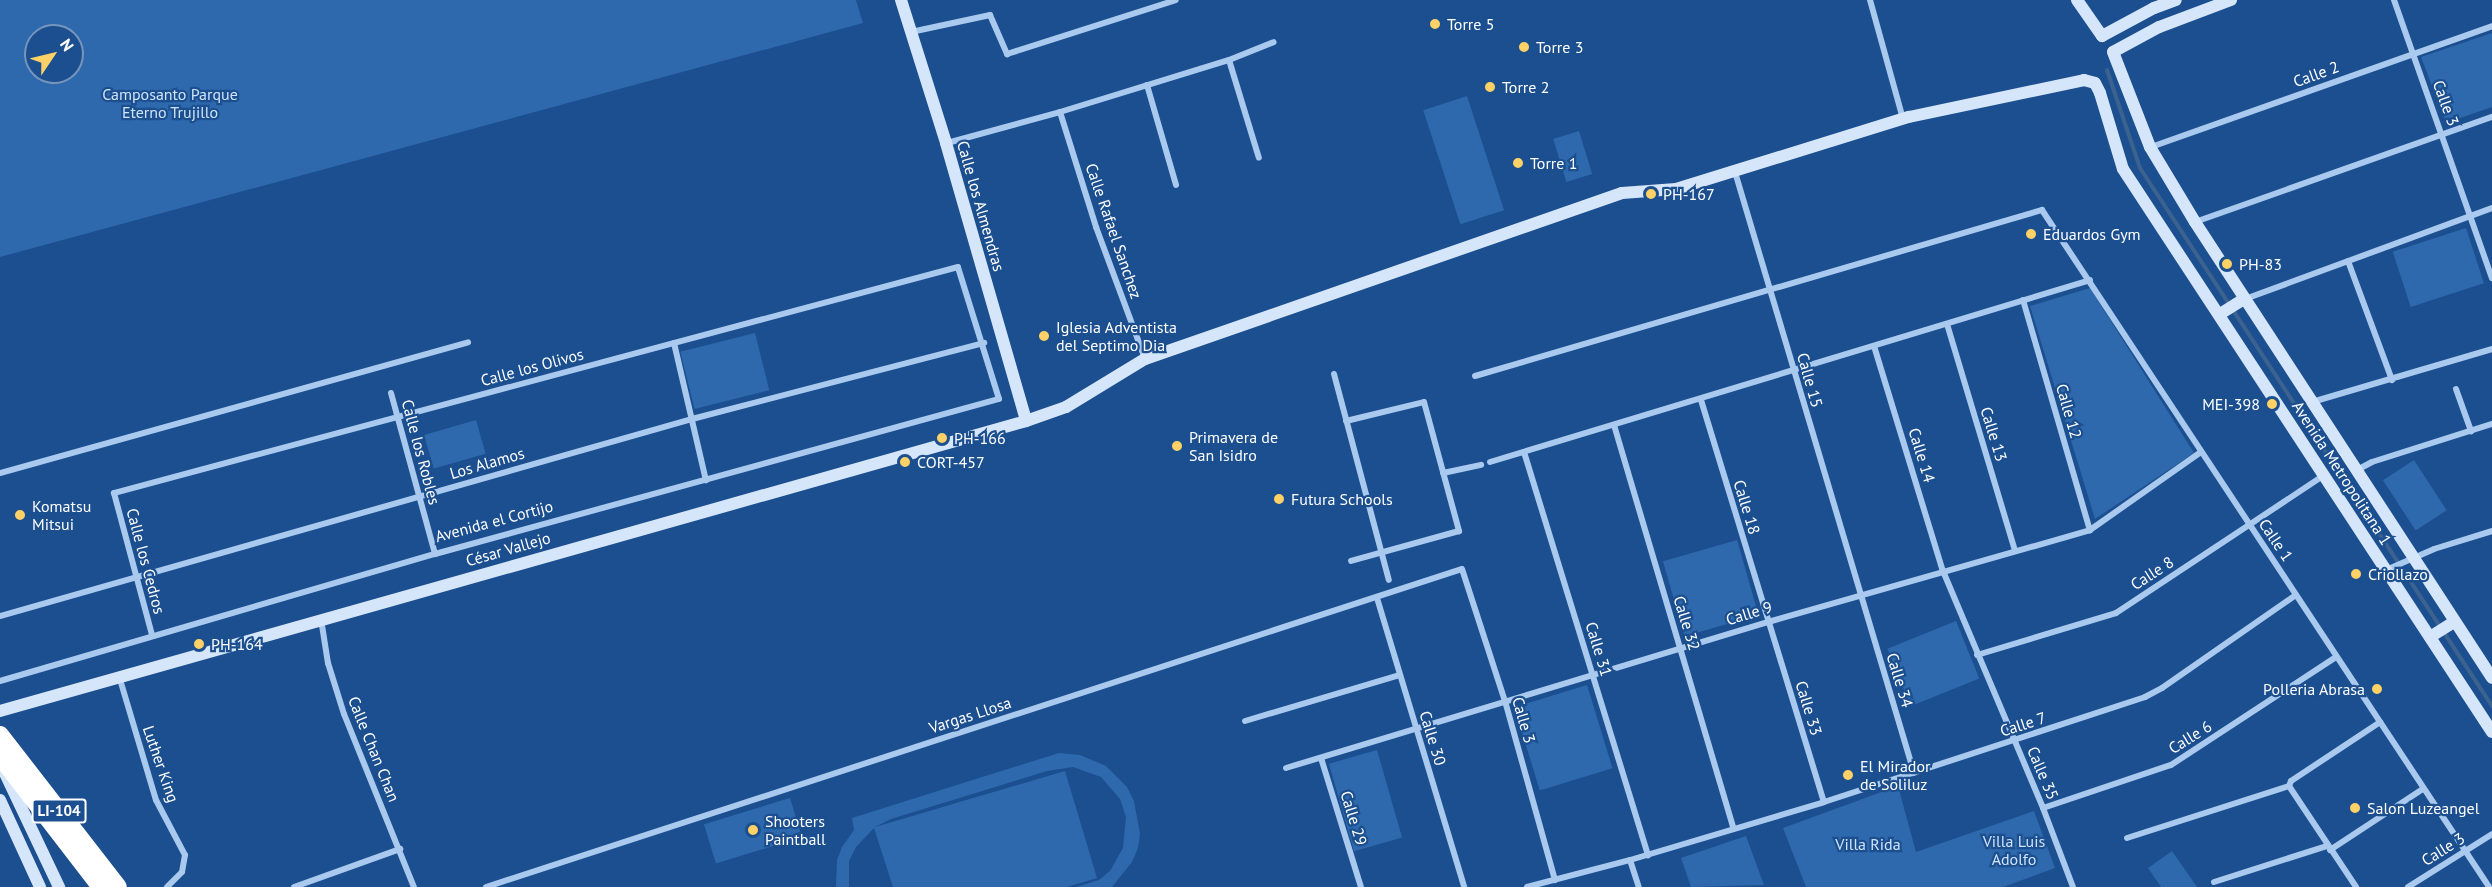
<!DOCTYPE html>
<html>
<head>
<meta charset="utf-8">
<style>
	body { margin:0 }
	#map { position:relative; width:2492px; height:887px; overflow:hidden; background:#1b4f8f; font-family:"PT Sans",sans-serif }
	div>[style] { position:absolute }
	.green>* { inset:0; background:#2e69ad; transform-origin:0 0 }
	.stream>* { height:4px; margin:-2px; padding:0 2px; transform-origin:2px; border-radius:2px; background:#3c6290 }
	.street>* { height:6px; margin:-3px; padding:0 3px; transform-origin:3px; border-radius:3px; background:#a9c9ee }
	.secondary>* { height:12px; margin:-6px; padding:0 6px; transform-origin:6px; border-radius:6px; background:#d6e6fa }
	.highway>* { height:18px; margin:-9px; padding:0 9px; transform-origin:9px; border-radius:9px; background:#fff }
	.dots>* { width:16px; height:16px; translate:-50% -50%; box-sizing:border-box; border:3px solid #1b4f8f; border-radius:50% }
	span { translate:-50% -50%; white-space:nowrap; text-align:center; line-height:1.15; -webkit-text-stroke:4.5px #1b4f8f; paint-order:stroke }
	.shield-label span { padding:2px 4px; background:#1b4f8f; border:2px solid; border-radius:4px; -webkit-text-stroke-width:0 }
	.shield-label { font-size:15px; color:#fff; font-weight:700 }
	.poi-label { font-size:16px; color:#fff }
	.left { translate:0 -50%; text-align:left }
	.right { translate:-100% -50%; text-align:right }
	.street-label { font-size:16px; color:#fff }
	.park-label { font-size:16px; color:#cfe3fa }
	.north { position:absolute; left:24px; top:24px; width:60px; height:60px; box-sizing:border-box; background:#1b4f8f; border:2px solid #7695bc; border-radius:50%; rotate:55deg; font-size:16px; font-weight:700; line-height:24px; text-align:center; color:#fff }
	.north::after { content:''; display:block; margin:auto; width:21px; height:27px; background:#ffd166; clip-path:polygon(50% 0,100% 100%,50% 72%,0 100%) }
</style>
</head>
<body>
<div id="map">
	<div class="green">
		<i style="clip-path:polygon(evenodd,0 0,856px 0,863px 23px,0 257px,0 0,36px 36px,72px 36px,72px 72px,36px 72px,36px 36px)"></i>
		<i style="clip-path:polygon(2492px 33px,2492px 107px,2446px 123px,2421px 57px)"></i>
		<i style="left:1467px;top:96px;width:120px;height:46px;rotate:72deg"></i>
		<i style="left:1579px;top:131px;width:45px;height:27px;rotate:73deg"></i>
		<i style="left:2466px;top:228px;width:58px;height:77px;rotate:72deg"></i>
		<i style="clip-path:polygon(2090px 288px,2194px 453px,2095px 519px,2030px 306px)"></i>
		<i style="left:755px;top:333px;width:59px;height:77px;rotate:76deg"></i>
		<i style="left:476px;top:420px;width:35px;height:54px;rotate:74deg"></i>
		<i style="left:2414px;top:460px;width:60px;height:37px;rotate:57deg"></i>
		<i style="left:1737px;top:540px;width:78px;height:77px;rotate:74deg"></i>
		<i style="left:1956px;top:621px;width:62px;height:74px;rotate:68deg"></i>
		<i style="left:1587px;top:685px;width:87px;height:76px;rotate:73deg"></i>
		<i style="left:1377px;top:750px;width:91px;height:50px;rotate:74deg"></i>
		<i style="clip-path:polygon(1059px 753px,1080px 755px,1106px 766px,1127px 787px,1134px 801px,1140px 834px,1138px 848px,1132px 862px,1112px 887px,1076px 887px,1099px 880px,1110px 871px,1123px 848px,1126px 817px,1120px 799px,1101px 777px,1073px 767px,1047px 771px,891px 819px,875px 827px,1065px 771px,1097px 878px,1067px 887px,893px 887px,874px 828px,856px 847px,849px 861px,849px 887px,836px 887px,837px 860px,842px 847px,854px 830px,852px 818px)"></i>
		<i style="clip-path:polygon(1898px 786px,1916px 852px,2034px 811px,2055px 868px,2003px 887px,1806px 887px,1783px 828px)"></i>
		<i style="left:790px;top:798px;width:41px;height:90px;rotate:73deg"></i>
		<i style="clip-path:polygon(1746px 836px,1764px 885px,1691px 887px,1681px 858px)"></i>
		<i style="clip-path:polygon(2172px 851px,2197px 887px,2161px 887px,2148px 868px)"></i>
	</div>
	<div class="stream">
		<i style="left:2107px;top:70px;width:103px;rotate:71.4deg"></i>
		<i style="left:2140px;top:168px;width:643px;rotate:56.8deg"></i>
	</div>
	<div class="street">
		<i style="left:1870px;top:0;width:123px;rotate:74.5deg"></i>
		<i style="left:2394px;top:0;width:295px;rotate:70.6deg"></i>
		<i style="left:911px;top:32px;width:81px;rotate:-12.1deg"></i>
		<i style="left:990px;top:15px;width:43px;rotate:66.4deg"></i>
		<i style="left:1007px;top:54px;width:177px;rotate:-17.7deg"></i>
		<i style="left:1229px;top:60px;width:102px;rotate:73deg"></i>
		<i style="left:1147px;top:85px;width:104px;rotate:73.8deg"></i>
		<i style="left:1060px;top:112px;width:121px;rotate:72.6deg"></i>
		<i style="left:1096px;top:227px;width:141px;rotate:69.6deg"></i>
		<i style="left:947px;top:143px;width:117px;rotate:-15.3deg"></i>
		<i style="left:1060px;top:112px;width:177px;rotate:-17.1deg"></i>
		<i style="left:1229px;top:60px;width:48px;rotate:-21.8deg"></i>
		<i style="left:2151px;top:147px;width:362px;rotate:-19.5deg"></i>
		<i style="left:1735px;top:172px;width:627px;rotate:73.41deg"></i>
		<i style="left:2195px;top:222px;width:315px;rotate:-19.5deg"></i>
		<i style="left:2348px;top:261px;width:127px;rotate:69.7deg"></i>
		<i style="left:2245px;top:299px;width:263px;rotate:-20.2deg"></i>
		<i style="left:2023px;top:300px;width:240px;rotate:73.8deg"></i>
		<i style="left:1947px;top:324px;width:237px;rotate:73.3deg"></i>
		<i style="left:674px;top:343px;width:141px;rotate:76.9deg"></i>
		<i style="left:1874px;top:346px;width:235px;rotate:73deg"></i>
		<i style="left:1943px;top:571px;width:257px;rotate:67.1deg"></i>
		<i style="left:2043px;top:808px;width:85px;rotate:69.2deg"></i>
		<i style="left:1334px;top:374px;width:213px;rotate:75.1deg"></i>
		<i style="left:1475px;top:376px;width:591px;rotate:-16.32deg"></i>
		<i style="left:2042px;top:210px;width:811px;rotate:56.56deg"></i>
		<i style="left:2456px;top:389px;width:45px;rotate:70.3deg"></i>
		<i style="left:391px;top:393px;width:167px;rotate:74.7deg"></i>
		<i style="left:1701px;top:400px;width:420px;rotate:73deg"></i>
		<i style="left:2312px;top:402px;width:188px;rotate:-16.4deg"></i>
		<i style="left:1346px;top:421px;width:80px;rotate:-13.7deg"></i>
		<i style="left:1424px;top:402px;width:134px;rotate:74.8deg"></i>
		<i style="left:1459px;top:531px;width:112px;rotate:164.5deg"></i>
		<i style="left:1614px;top:425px;width:421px;rotate:73.5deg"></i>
		<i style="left:1524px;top:452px;width:422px;rotate:72.9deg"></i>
		<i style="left:1490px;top:462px;width:627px;rotate:-16.87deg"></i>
		<i style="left:2357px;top:470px;width:17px;rotate:-28deg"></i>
		<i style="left:2372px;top:462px;width:126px;rotate:-17.6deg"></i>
		<i style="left:0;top:473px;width:486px;rotate:-15.6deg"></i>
		<i style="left:1443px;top:473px;width:39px;rotate:-12deg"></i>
		<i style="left:2386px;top:570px;width:52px;rotate:-23.6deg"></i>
		<i style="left:2434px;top:549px;width:61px;rotate:-17.2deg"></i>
		<i style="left:1377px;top:598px;width:302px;rotate:73.2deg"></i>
		<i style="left:0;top:616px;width:719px;rotate:-15.89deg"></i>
		<i style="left:692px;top:419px;width:302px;rotate:-14.6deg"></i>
		<i style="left:321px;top:619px;width:45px;rotate:81deg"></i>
		<i style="left:328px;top:663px;width:53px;rotate:72.6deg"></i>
		<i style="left:344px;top:714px;width:187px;rotate:68deg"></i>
		<i style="left:1977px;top:655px;width:145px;rotate:-16.8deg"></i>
		<i style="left:2116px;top:613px;width:248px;rotate:-33.5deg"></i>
		<i style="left:119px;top:676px;width:129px;rotate:73.4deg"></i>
		<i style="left:156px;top:800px;width:62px;rotate:62.2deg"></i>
		<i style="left:185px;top:855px;width:17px;rotate:100deg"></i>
		<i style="left:182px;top:872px;width:21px;rotate:135deg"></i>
		<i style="left:0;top:681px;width:453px;rotate:-16.3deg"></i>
		<i style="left:435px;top:554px;width:585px;rotate:-15.37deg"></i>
		<i style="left:999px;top:399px;width:138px;rotate:-107.3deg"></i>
		<i style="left:958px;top:267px;width:874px;rotate:165.01deg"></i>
		<i style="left:114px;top:493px;width:147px;rotate:75deg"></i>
		<i style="left:1245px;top:721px;width:161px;rotate:-16.6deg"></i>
		<i style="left:1321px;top:758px;width:135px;rotate:72.8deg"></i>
		<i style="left:1286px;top:768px;width:504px;rotate:-16.85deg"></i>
		<i style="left:1768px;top:622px;width:335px;rotate:-15.9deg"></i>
		<i style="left:2090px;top:530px;width:136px;rotate:-35.1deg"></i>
		<i style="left:2289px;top:786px;width:121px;rotate:56.4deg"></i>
		<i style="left:2043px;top:808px;width:135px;rotate:-18.6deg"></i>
		<i style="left:2171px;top:765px;width:197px;rotate:-33.2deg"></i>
		<i style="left:2127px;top:838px;width:170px;rotate:-17.8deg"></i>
		<i style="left:2289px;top:786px;width:5px;rotate:-68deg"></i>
		<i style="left:2291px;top:781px;width:107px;rotate:-33.5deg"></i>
		<i style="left:2330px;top:850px;width:111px;rotate:-33.3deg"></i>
		<i style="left:1630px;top:860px;width:28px;rotate:72deg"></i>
		<i style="left:2214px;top:882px;width:119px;rotate:-17.7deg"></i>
		<i style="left:294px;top:887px;width:113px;rotate:-19.7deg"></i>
		<i style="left:486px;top:887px;width:1026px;rotate:-18.05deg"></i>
		<i style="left:1462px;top:569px;width:139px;rotate:72deg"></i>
		<i style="left:1505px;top:701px;width:186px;rotate:74.4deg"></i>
		<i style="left:1527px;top:887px;width:106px;rotate:-14.7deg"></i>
		<i style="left:1630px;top:860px;width:202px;rotate:-16.6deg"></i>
		<i style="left:1824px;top:802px;width:338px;rotate:-18.1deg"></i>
		<i style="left:2145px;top:697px;width:19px;rotate:-28deg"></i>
		<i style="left:2162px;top:688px;width:163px;rotate:-34.8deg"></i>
		<i style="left:2408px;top:887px;width:99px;rotate:-32.2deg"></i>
	</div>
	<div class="secondary">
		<i style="left:901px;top:0;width:150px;rotate:72.5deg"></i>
		<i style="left:946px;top:143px;width:289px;rotate:73.9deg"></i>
		<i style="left:2077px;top:0;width:44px;rotate:55.2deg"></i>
		<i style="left:2102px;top:36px;width:59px;rotate:-28.3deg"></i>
		<i style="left:2154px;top:8px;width:23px;rotate:-20deg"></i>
		<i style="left:2231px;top:0;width:77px;rotate:159.4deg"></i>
		<i style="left:2159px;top:27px;width:52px;rotate:151.5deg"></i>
		<i style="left:2113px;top:52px;width:102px;rotate:68.7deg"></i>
		<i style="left:2150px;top:147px;width:87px;rotate:59deg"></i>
		<i style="left:2195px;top:222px;width:544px;rotate:56.92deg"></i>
		<i style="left:2220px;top:314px;width:28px;rotate:-32deg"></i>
		<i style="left:2430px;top:637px;width:28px;rotate:-32deg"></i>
		<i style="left:0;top:711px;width:1066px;rotate:-15.78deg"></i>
		<i style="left:1026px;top:421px;width:42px;rotate:-19.3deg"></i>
		<i style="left:1066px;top:407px;width:92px;rotate:-31.3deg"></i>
		<i style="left:1145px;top:359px;width:505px;rotate:-19.19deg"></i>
		<i style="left:1622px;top:193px;width:54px;rotate:-4.2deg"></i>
		<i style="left:1676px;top:189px;width:244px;rotate:-17.2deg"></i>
		<i style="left:1909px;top:117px;width:179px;rotate:-11.9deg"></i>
		<i style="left:2084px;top:80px;width:11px;rotate:15deg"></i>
		<i style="left:2095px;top:83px;width:11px;rotate:63deg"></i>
		<i style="left:2100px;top:93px;width:79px;rotate:73.2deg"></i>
		<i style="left:2123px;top:169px;width:673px;rotate:56.76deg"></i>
		<i style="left:3px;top:769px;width:131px;rotate:64.6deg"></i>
		<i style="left:0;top:800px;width:96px;rotate:65.3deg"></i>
	</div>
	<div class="highway">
		<i style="left:0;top:735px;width:192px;rotate:52.2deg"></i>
		<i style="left:0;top:756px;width:165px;rotate:52.4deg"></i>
	</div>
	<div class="dots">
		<i style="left:1435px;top:24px;background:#ffd166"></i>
		<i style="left:1524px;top:47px;background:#ffd166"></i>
		<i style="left:1490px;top:87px;background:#ffd166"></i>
		<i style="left:1518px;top:163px;background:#ffd166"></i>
		<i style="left:1651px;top:194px;background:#ffd166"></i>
		<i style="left:2031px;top:234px;background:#ffd166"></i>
		<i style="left:2227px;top:264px;background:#ffd166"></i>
		<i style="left:1044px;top:336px;background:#ffd166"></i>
		<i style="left:2272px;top:404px;background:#ffd166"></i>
		<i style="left:942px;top:438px;background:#ffd166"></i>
		<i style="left:1177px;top:446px;background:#ffd166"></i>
		<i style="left:905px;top:462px;background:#ffd166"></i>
		<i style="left:1279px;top:499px;background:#ffd166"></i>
		<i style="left:20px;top:515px;background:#ffd166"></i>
		<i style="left:2356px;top:574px;background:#ffd166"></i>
		<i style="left:199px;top:644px;background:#ffd166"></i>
		<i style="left:2377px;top:689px;background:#ffd166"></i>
		<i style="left:1848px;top:775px;background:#ffd166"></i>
		<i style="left:2355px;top:808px;background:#ffd166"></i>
		<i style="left:753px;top:830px;background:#ffd166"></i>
	</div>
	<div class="shield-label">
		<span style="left:59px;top:811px">LI-104</span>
	</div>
	<div class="poi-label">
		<span class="left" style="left:1447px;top:24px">Torre 5</span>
		<span class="left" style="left:1536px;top:47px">Torre 3</span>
		<span class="left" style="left:1502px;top:87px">Torre 2</span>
		<span class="left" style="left:1530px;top:163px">Torre 1</span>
		<span class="left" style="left:1663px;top:194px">PH-167</span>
		<span class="left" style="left:2043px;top:234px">Eduardos Gym</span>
		<span class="left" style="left:2239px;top:264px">PH-83</span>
		<span class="left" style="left:1056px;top:336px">Iglesia Adventista<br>del Septimo Dia</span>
		<span class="right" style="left:2260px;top:404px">MEI-398</span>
		<span class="left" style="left:1189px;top:446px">Primavera de<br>San Isidro</span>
		<span class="left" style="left:954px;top:438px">PH-166</span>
		<span class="left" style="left:917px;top:462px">CORT-457</span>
		<span class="left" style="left:1291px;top:499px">Futura Schools</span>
		<span class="left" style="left:32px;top:515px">Komatsu<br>Mitsui</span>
		<span class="left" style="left:2368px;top:574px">Criollazo</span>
		<span class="left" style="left:211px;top:644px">PH-164</span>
		<span class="right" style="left:2365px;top:689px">Polleria Abrasa</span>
		<span class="left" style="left:1860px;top:775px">El Mirador<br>de Soliluz</span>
		<span class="left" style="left:2367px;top:808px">Salon Luzeangel</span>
		<span class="left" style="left:765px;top:830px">Shooters<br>Paintball</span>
	</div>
	<div class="street-label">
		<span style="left:2316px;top:74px;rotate:-20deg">Calle 2</span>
		<span style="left:2446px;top:103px;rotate:70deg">Calle 3</span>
		<span style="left:981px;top:206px;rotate:74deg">Calle los Almendras</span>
		<span style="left:1114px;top:231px;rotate:71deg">Calle Rafael Sanchez</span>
		<span style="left:532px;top:367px;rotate:-15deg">Calle los Olivos</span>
		<span style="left:1810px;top:380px;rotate:74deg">Calle 15</span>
		<span style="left:2069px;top:411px;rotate:74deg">Calle 12</span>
		<span style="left:1994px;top:434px;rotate:73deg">Calle 13</span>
		<span style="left:421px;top:452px;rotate:75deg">Calle los Robles</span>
		<span style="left:1922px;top:455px;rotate:73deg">Calle 14</span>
		<span style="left:487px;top:463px;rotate:-16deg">Los Alamos</span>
		<span style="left:2342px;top:473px;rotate:57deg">Avenida Metropolitana 1</span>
		<span style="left:1747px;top:507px;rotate:73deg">Calle 18</span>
		<span style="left:494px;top:521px;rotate:-15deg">Avenida el Cortijo</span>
		<span style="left:2276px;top:540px;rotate:56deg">Calle 1</span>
		<span style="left:508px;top:549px;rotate:-16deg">César Vallejo</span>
		<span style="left:146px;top:561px;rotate:75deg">Calle los Cedros</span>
		<span style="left:2152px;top:573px;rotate:-33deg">Calle 8</span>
		<span style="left:1749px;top:613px;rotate:-17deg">Calle 9</span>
		<span style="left:1687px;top:623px;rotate:73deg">Calle 32</span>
		<span style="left:1599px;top:649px;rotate:73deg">Calle 31</span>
		<span style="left:1900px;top:680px;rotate:73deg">Calle 34</span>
		<span style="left:1809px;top:708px;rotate:73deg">Calle 33</span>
		<span style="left:970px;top:715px;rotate:-18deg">Vargas Llosa</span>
		<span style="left:1524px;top:720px;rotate:74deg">Calle 3</span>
		<span style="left:2023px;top:724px;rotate:-18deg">Calle 7</span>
		<span style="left:2190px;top:737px;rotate:-32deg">Calle 6</span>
		<span style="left:1433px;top:738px;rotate:73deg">Calle 30</span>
		<span style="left:374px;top:749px;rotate:68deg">Calle Chan Chan</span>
		<span style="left:161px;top:764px;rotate:71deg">Luther King</span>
		<span style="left:2043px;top:773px;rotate:67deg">Calle 35</span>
		<span style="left:1354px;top:818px;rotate:73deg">Calle 29</span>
		<span style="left:2443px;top:849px;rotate:-32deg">Calle 3</span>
	</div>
	<div class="park-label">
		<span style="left:170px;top:103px">Camposanto Parque<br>Eterno Trujillo</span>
		<span style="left:2014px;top:850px">Villa Luis<br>Adolfo</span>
		<span style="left:1868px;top:844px">Villa Rida</span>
	</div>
	<div class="north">N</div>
</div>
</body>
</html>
